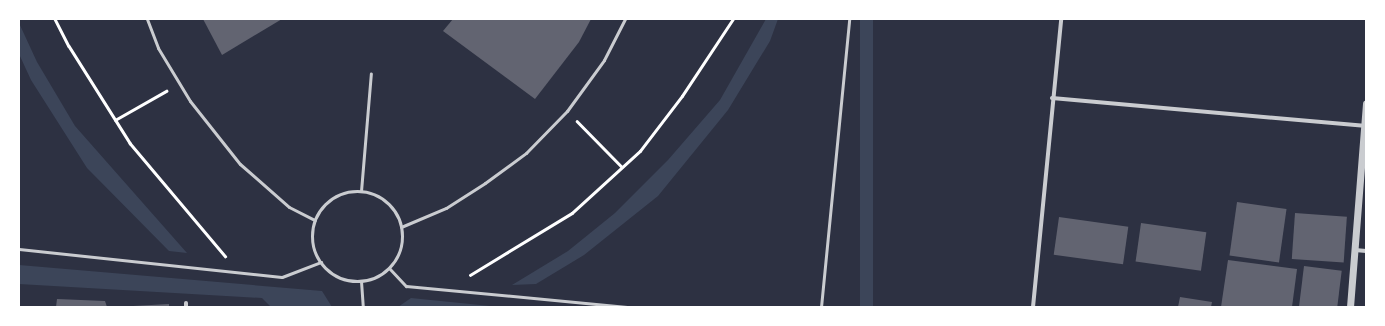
<!DOCTYPE html>
<html>
<head>
<meta charset="utf-8">
<style>
	body { margin:0 }
	#map { position:relative; width:1385px; height:326px; overflow:hidden; background:#2d3142; font-family:"Alegreya Sans",sans-serif }
	div>[style] { position:absolute }
	.green>* { inset:0; background:#3c4559; transform-origin:0 0 }
	.building>* { inset:0; background:#626471; transform-origin:0 0 }
	.path>* { height:2.5px; margin:-1.25px; padding:0 1.25px; transform-origin:1.25px; border-radius:1.25px; background:#fff }
	.service>* { height:3px; margin:-1.5px; padding:0 1.5px; transform-origin:1.5px; border-radius:1.5px; background:#caccd0 }
	.service>.ring { margin:-1.5px; padding:0; box-sizing:content-box; background:none; border:3px solid #caccd0; border-radius:50% }
	.minor>* { height:4px; margin:-2px; padding:0 2px; transform-origin:2px; border-radius:2px; background:#caccd0 }
	.tertiary>* { height:7px; margin:-3.5px; padding:0 3.5px; transform-origin:3.5px; border-radius:3.5px; background:#caccd0 }
	span { translate:-50% -50%; white-space:nowrap; text-align:center; line-height:1.15; -webkit-text-stroke:4px #fff; paint-order:stroke }
	.frame { position:absolute; inset:0; border:20px solid #fff; pointer-events:none }
</style>
</head>
<body>
<div id="map">
	<div class="green">
		<i style="clip-path:polygon(766px 19px,778px 19px,770px 41px,728px 110px,658px 196px,584px 255px,536px 284px,512px 285px,568px 251px,615px 213px,668px 160px,720px 100px)"></i>
		<i style="left:860px;top:19px;width:13px;height:289px"></i>
		<i style="clip-path:polygon(19px 23px,37px 62px,75px 126px,187px 253px,169px 251px,87px 168px,31px 80px,19px 54px)"></i>
		<i style="clip-path:polygon(19px 265px,322px 291px,332px 307px,271px 307px,262px 298px,19px 284px)"></i>
		<i style="clip-path:polygon(411px 298px,500px 307px,398px 307px)"></i>
	</div>
	<div class="building">
		<i style="clip-path:polygon(203px 19px,282px 19px,222px 55px)"></i>
		<i style="clip-path:polygon(453px 19px,591px 19px,579px 42px,535px 99px,443px 31px)"></i>
		<i style="left:1237px;top:202px;width:50px;height:54px;rotate:8deg"></i>
		<i style="left:1295px;top:213px;width:52px;height:46px;rotate:4deg"></i>
		<i style="left:1059px;top:217px;width:70px;height:38px;rotate:8deg"></i>
		<i style="left:1141px;top:223px;width:66px;height:39px;rotate:8deg"></i>
		<i style="clip-path:polygon(1228px 260px,1297px 269px,1292px 307px,1221px 307px)"></i>
		<i style="left:1304px;top:266px;width:38px;height:41px;rotate:7deg"></i>
		<i style="clip-path:polygon(1180px 297px,1212px 302px,1211px 307px,1178px 307px)"></i>
		<i style="clip-path:polygon(57px 299px,105px 301px,107px 307px,56px 307px)"></i>
		<i style="clip-path:polygon(169px 304px,169px 307px,133px 307px,133px 306px)"></i>
	</div>
	<div class="path">
		<i style="left:55px;top:19px;width:30px;rotate:63deg"></i>
		<i style="left:69px;top:46px;width:115px;rotate:57.8deg"></i>
		<i style="left:130px;top:143px;width:148px;rotate:49.9deg"></i>
		<i style="left:115px;top:120px;width:59px;rotate:-29.6deg"></i>
		<i style="left:577px;top:121px;width:64px;rotate:45.6deg"></i>
		<i style="left:470px;top:275px;width:119px;rotate:-31.3deg"></i>
		<i style="left:572px;top:213px;width:92px;rotate:-42.4deg"></i>
		<i style="left:640px;top:151px;width:69px;rotate:-52.6deg"></i>
		<i style="left:682px;top:96px;width:92px;rotate:-56.5deg"></i>
	</div>
	<div class="service">
		<i style="left:147px;top:19px;width:31px;rotate:69deg"></i>
		<i style="left:158px;top:48px;width:62px;rotate:58.9deg"></i>
		<i style="left:190px;top:101px;width:80px;rotate:51.6deg"></i>
		<i style="left:240px;top:164px;width:65px;rotate:41.3deg"></i>
		<i style="left:289px;top:207px;width:29px;rotate:27deg"></i>
		<i style="left:361px;top:191px;width:118px;rotate:-85.2deg"></i>
		<i class="ring" style="left:312px;top:191px;width:87px;height:87px"></i>
		<i style="left:401px;top:227px;width:49px;rotate:-22.9deg"></i>
		<i style="left:446px;top:208px;width:46px;rotate:-32.7deg"></i>
		<i style="left:485px;top:183px;width:51px;rotate:-36.2deg"></i>
		<i style="left:526px;top:153px;width:59px;rotate:-45.7deg"></i>
		<i style="left:567px;top:111px;width:63px;rotate:-54deg"></i>
		<i style="left:604px;top:60px;width:46px;rotate:-62.9deg"></i>
		<i style="left:19px;top:249px;width:264px;rotate:6.1deg"></i>
		<i style="left:282px;top:277px;width:42px;rotate:-21deg"></i>
		<i style="left:389px;top:268px;width:25px;rotate:47deg"></i>
		<i style="left:406px;top:286px;width:222px;rotate:5.4deg"></i>
		<i style="left:361px;top:281px;width:26px;rotate:86deg"></i>
		<i style="left:821px;top:307px;width:289px;rotate:-84.4deg"></i>
	</div>
	<div class="minor">
		<i style="left:1052px;top:98px;width:313px;rotate:5.1deg"></i>
		<i style="left:1355px;top:250px;width:11px;rotate:5deg"></i>
		<i style="left:186px;top:307px;width:4px;rotate:-90deg"></i>
		<i style="left:1033px;top:307px;width:289px;rotate:-84.4deg"></i>
	</div>
	<div class="tertiary">
		<i style="left:1350px;top:307px;width:204px;rotate:-85.5deg"></i>
	</div>
	<div class="frame"></div>
</div>
</body>
</html>
